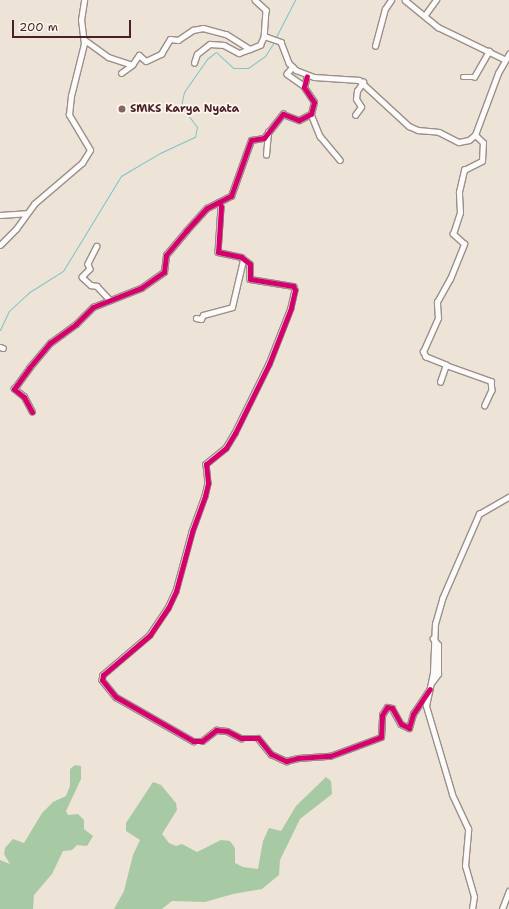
<!DOCTYPE html>
<html>
<head>
<meta charset="utf-8">
<style>
	body { margin:0 }
	#map { position:relative; width:509px; height:909px; overflow:hidden; background:#ede3d6; font-family:"Shantell Sans",sans-serif }
	div>[style] { position:absolute }
	.forest>* { inset:0; background:#a7caa5 }
	.stream>* { height:1px; margin:-0.5px; padding:0 0.5px; transform-origin:0.5px; border-radius:0.5px; background:#7ac5c6 }
	.roads { filter:drop-shadow(1px 0 #9a8f8a) drop-shadow(-1px 0 #9a8f8a) drop-shadow(0 1px #9a8f8a) drop-shadow(0 -1px #9a8f8a) }
	.street>* { height:4.5px; margin:-2.25px; padding:0 2.25px; transform-origin:2.25px; border-radius:2.25px; background:#fcfbf9 }
	.cycleway>* { height:5px; margin:-2.5px; padding:0 2.5px; transform-origin:2.5px; border-radius:2.5px; background:#d6006c }
	.dots>* { width:11px; height:11px; translate:-50% -50%; box-sizing:border-box; border:2px solid #fbf7ec; border-radius:50% }
	span { translate:-50% -50%; white-space:nowrap; text-align:center; line-height:1.15; -webkit-text-stroke:3.5px #fbf7ec; paint-order:stroke }
	.poi-label { font-size:11px; color:#4a1f2b; font-weight:700 }
	.left { translate:0 -50%; text-align:left }
	.scale { position:absolute; left:12px; top:20px; width:119px; height:18px; box-sizing:border-box; border:2px solid #4a1f2b; border-top:0; padding-left:5px; font-size:12px; line-height:14px; white-space:nowrap; color:#4a1f2b; -webkit-text-stroke:3px #fbf7ec; paint-order:stroke }
</style>
</head>
<body>
<div id="map">
	<div class="forest">
		<i style="clip-path:polygon(75px 765px,81px 766px,81px 779px,66px 811px,68px 815px,78px 814px,84px 820px,84px 829px,93px 836px,87px 846px,77px 845px,72px 850px,63px 851px,52px 874px,34px 895px,33px 909px,0 909px,0 860px,10px 864px,4px 854px,5px 848px,13px 839px,24px 843px,42px 813px,53px 802px,66px 796px,70px 786px,70px 769px)"></i>
		<i style="clip-path:polygon(326px 777px,331px 781px,332px 794px,300px 819px,280px 860px,279px 875px,262px 889px,233px 894px,205px 902px,172px 901px,162px 909px,114px 909px,124px 891px,133px 855px,140px 840px,126px 831px,126px 823px,153px 782px,161px 785px,176px 803px,177px 810px,162px 834px,169px 843px,176px 846px,182px 844px,197px 852px,221px 840px,230px 841px,235px 848px,235px 863px,243px 867px,258px 869px,263px 841px,269px 828px,281px 831px,296px 806px)"></i>
	</div>
	<div class="stream">
		<i style="left:275px;top:39px;width:44px;rotate:-62.9deg"></i>
		<i style="left:0;top:330px;width:21px;rotate:-65deg"></i>
		<i style="left:9px;top:311px;width:26px;rotate:-43deg"></i>
		<i style="left:28px;top:293px;width:41px;rotate:-32.2deg"></i>
		<i style="left:63px;top:271px;width:111px;rotate:-58.6deg"></i>
		<i style="left:121px;top:176px;width:45px;rotate:-30.5deg"></i>
		<i style="left:160px;top:153px;width:38px;rotate:-25deg"></i>
		<i style="left:195px;top:137px;width:10px;rotate:-79deg"></i>
		<i style="left:197px;top:127px;width:26px;rotate:-127deg"></i>
		<i style="left:181px;top:106px;width:14px;rotate:-78deg"></i>
		<i style="left:184px;top:92px;width:40px;rotate:-55.1deg"></i>
		<i style="left:207px;top:59px;width:11px;rotate:-38deg"></i>
		<i style="left:216px;top:52px;width:23px;rotate:43deg"></i>
		<i style="left:233px;top:68px;width:15px"></i>
		<i style="left:248px;top:68px;width:21px;rotate:-35deg"></i>
		<i style="left:265px;top:56px;width:17px;rotate:-57deg"></i>
	</div>
	<div class="roads">
		<div class="street">
			<i style="left:255px;top:0;width:15px;rotate:42deg"></i>
			<i style="left:266px;top:10px;width:26px;rotate:94deg"></i>
			<i style="left:264px;top:36px;width:18px;rotate:19deg"></i>
			<i style="left:281px;top:42px;width:22px;rotate:69deg"></i>
			<i style="left:289px;top:63px;width:10px;rotate:45deg"></i>
			<i style="left:296px;top:70px;width:19px;rotate:21deg"></i>
			<i style="left:314px;top:77px;width:45px;rotate:3.8deg"></i>
			<i style="left:359px;top:80px;width:68px;rotate:42.6deg"></i>
			<i style="left:409px;top:126px;width:10px;rotate:24deg"></i>
			<i style="left:418px;top:130px;width:21px;rotate:5deg"></i>
			<i style="left:439px;top:132px;width:22px;rotate:27deg"></i>
			<i style="left:459px;top:142px;width:10px;rotate:-11deg"></i>
			<i style="left:469px;top:140px;width:8px;rotate:-40deg"></i>
			<i style="left:475px;top:135px;width:66px;rotate:-69.6deg"></i>
			<i style="left:498px;top:73px;width:22px;rotate:-60deg"></i>
			<i style="left:405px;top:0;width:43px;rotate:39.3deg"></i>
			<i style="left:438px;top:27px;width:73px;rotate:25.9deg"></i>
			<i style="left:425px;top:15px;width:19px;rotate:-54deg"></i>
			<i style="left:85px;top:40px;width:29px;rotate:36deg"></i>
			<i style="left:108px;top:57px;width:25px;rotate:18deg"></i>
			<i style="left:132px;top:65px;width:12px;rotate:-55deg"></i>
			<i style="left:139px;top:55px;width:9px;rotate:41deg"></i>
			<i style="left:146px;top:61px;width:17px;rotate:-25deg"></i>
			<i style="left:161px;top:54px;width:17px;rotate:-59deg"></i>
			<i style="left:170px;top:39px;width:8px;rotate:7deg"></i>
			<i style="left:178px;top:40px;width:18px;rotate:-34deg"></i>
			<i style="left:193px;top:30px;width:10px;rotate:-11deg"></i>
			<i style="left:203px;top:28px;width:24px;rotate:15deg"></i>
			<i style="left:226px;top:34px;width:28px;rotate:32deg"></i>
			<i style="left:250px;top:49px;width:11px;rotate:-22deg"></i>
			<i style="left:260px;top:45px;width:10px;rotate:-66deg"></i>
			<i style="left:375px;top:46px;width:38px;rotate:-75deg"></i>
			<i style="left:385px;top:9px;width:11px;rotate:-56deg"></i>
			<i style="left:194px;top:63px;width:9px;rotate:-72deg"></i>
			<i style="left:197px;top:54px;width:16px;rotate:-38deg"></i>
			<i style="left:210px;top:44px;width:14px;rotate:4deg"></i>
			<i style="left:224px;top:45px;width:17px;rotate:28deg"></i>
			<i style="left:239px;top:53px;width:12px;rotate:-20deg"></i>
			<i style="left:293px;top:67px;width:9px;rotate:131deg"></i>
			<i style="left:287px;top:74px;width:19px;rotate:35deg"></i>
			<i style="left:121px;top:73px;width:14px;rotate:-36deg"></i>
			<i style="left:463px;top:77px;width:11px"></i>
			<i style="left:474px;top:77px;width:30px;rotate:-60deg"></i>
			<i style="left:311px;top:114px;width:24px;rotate:68deg"></i>
			<i style="left:320px;top:136px;width:31px;rotate:50deg"></i>
			<i style="left:355px;top:115px;width:10px;rotate:-53deg"></i>
			<i style="left:361px;top:107px;width:9px;rotate:-122deg"></i>
			<i style="left:356px;top:99px;width:8px;rotate:-83deg"></i>
			<i style="left:357px;top:91px;width:11px;rotate:-56deg"></i>
			<i style="left:266px;top:155px;width:23px;rotate:-85deg"></i>
			<i style="left:219px;top:202px;width:5px;rotate:68deg"></i>
			<i style="left:221px;top:207px;width:45px;rotate:93.8deg"></i>
			<i style="left:218px;top:252px;width:24px;rotate:12deg"></i>
			<i style="left:241px;top:257px;width:11px;rotate:38deg"></i>
			<i style="left:250px;top:264px;width:15px;rotate:90deg"></i>
			<i style="left:250px;top:279px;width:44px;rotate:9.2deg"></i>
			<i style="left:293px;top:286px;width:4px;rotate:63deg"></i>
			<i style="left:295px;top:290px;width:18px;rotate:103deg"></i>
			<i style="left:291px;top:308px;width:60px;rotate:111.4deg"></i>
			<i style="left:269px;top:364px;width:77px;rotate:116.2deg"></i>
			<i style="left:235px;top:433px;width:17px;rotate:121deg"></i>
			<i style="left:226px;top:448px;width:26px;rotate:141deg"></i>
			<i style="left:206px;top:464px;width:19px;rotate:84deg"></i>
			<i style="left:208px;top:483px;width:13px;rotate:103deg"></i>
			<i style="left:205px;top:496px;width:38px;rotate:110deg"></i>
			<i style="left:192px;top:532px;width:61px;rotate:105.2deg"></i>
			<i style="left:176px;top:591px;width:19px;rotate:115deg"></i>
			<i style="left:168px;top:608px;width:32px;rotate:124deg"></i>
			<i style="left:150px;top:635px;width:62px;rotate:139.6deg"></i>
			<i style="left:103px;top:675px;width:5px;rotate:101deg"></i>
			<i style="left:102px;top:680px;width:22px;rotate:51deg"></i>
			<i style="left:116px;top:697px;width:89px;rotate:29.7deg"></i>
			<i style="left:193px;top:741px;width:9px"></i>
			<i style="left:202px;top:741px;width:18px;rotate:-38deg"></i>
			<i style="left:216px;top:730px;width:11px;rotate:5deg"></i>
			<i style="left:227px;top:731px;width:16px;rotate:27deg"></i>
			<i style="left:241px;top:738px;width:17px"></i>
			<i style="left:258px;top:738px;width:21px;rotate:51deg"></i>
			<i style="left:271px;top:754px;width:17px;rotate:25deg"></i>
			<i style="left:286px;top:761px;width:12px;rotate:-14deg"></i>
			<i style="left:298px;top:758px;width:32px;rotate:-4deg"></i>
			<i style="left:330px;top:756px;width:54px;rotate:-20.4deg"></i>
			<i style="left:381px;top:737px;width:22px;rotate:-87deg"></i>
			<i style="left:382px;top:715px;width:9px;rotate:-58deg"></i>
			<i style="left:387px;top:707px;width:5px;rotate:11deg"></i>
			<i style="left:392px;top:708px;width:18px;rotate:61deg"></i>
			<i style="left:401px;top:724px;width:9px;rotate:27deg"></i>
			<i style="left:409px;top:728px;width:15px;rotate:-74deg"></i>
			<i style="left:413px;top:714px;width:30px;rotate:-56deg"></i>
			<i style="left:0;top:215px;width:26px;rotate:-4deg"></i>
			<i style="left:0;top:245px;width:23px;rotate:-45deg"></i>
			<i style="left:16px;top:229px;width:31px;rotate:-54deg"></i>
			<i style="left:34px;top:204px;width:63px;rotate:-40.5deg"></i>
			<i style="left:82px;top:163px;width:15px;rotate:-58deg"></i>
			<i style="left:90px;top:150px;width:41px;rotate:-121deg"></i>
			<i style="left:69px;top:115px;width:19px;rotate:-84deg"></i>
			<i style="left:71px;top:96px;width:54px;rotate:-76deg"></i>
			<i style="left:84px;top:44px;width:24px;rotate:-97deg"></i>
			<i style="left:81px;top:20px;width:20px;rotate:-81deg"></i>
			<i style="left:97px;top:246px;width:20px;rotate:117deg"></i>
			<i style="left:88px;top:264px;width:5px;rotate:68deg"></i>
			<i style="left:90px;top:269px;width:11px;rotate:135deg"></i>
			<i style="left:82px;top:277px;width:12px;rotate:42deg"></i>
			<i style="left:91px;top:285px;width:6px;rotate:9deg"></i>
			<i style="left:97px;top:286px;width:19px;rotate:47deg"></i>
			<i style="left:196px;top:318px;width:5px;rotate:11deg"></i>
			<i style="left:201px;top:319px;width:4px;rotate:-63deg"></i>
			<i style="left:203px;top:315px;width:30px;rotate:-15deg"></i>
			<i style="left:232px;top:307px;width:48px;rotate:-76.8deg"></i>
			<i style="left:0;top:347px;width:3px;rotate:18deg"></i>
			<i style="left:446px;top:365px;width:48px;rotate:19.6deg"></i>
			<i style="left:491px;top:381px;width:9px;rotate:84deg"></i>
			<i style="left:492px;top:390px;width:17px;rotate:115deg"></i>
			<i style="left:440px;top:382px;width:18px;rotate:-71deg"></i>
			<i style="left:446px;top:365px;width:22px;rotate:-158deg"></i>
			<i style="left:426px;top:357px;width:6px;rotate:-121deg"></i>
			<i style="left:423px;top:352px;width:37px;rotate:-66deg"></i>
			<i style="left:438px;top:318px;width:16px;rotate:-94deg"></i>
			<i style="left:437px;top:302px;width:26px;rotate:-61deg"></i>
			<i style="left:450px;top:279px;width:38px;rotate:-68deg"></i>
			<i style="left:464px;top:244px;width:15px;rotate:-138deg"></i>
			<i style="left:453px;top:234px;width:22px;rotate:-72deg"></i>
			<i style="left:460px;top:213px;width:21px;rotate:-93deg"></i>
			<i style="left:459px;top:192px;width:23px;rotate:-77deg"></i>
			<i style="left:464px;top:170px;width:20px;rotate:-27deg"></i>
			<i style="left:482px;top:161px;width:18px;rotate:-87deg"></i>
			<i style="left:483px;top:143px;width:11px;rotate:-135deg"></i>
			<i style="left:32px;top:412px;width:17px;rotate:-118deg"></i>
			<i style="left:24px;top:397px;width:13px;rotate:-141deg"></i>
			<i style="left:14px;top:389px;width:26px;rotate:-54deg"></i>
			<i style="left:29px;top:368px;width:33px;rotate:-50deg"></i>
			<i style="left:50px;top:343px;width:32px;rotate:-36deg"></i>
			<i style="left:76px;top:324px;width:24px;rotate:-45deg"></i>
			<i style="left:93px;top:307px;width:52px;rotate:-21.6deg"></i>
			<i style="left:141px;top:288px;width:28px;rotate:-35deg"></i>
			<i style="left:164px;top:272px;width:17px;rotate:-83deg"></i>
			<i style="left:166px;top:255px;width:31px;rotate:-50deg"></i>
			<i style="left:186px;top:231px;width:31px;rotate:-48deg"></i>
			<i style="left:207px;top:208px;width:27px;rotate:-27deg"></i>
			<i style="left:231px;top:196px;width:59px;rotate:-70.3deg"></i>
			<i style="left:251px;top:140px;width:13px;rotate:-9deg"></i>
			<i style="left:264px;top:138px;width:31px;rotate:-52deg"></i>
			<i style="left:283px;top:114px;width:17px;rotate:21deg"></i>
			<i style="left:299px;top:120px;width:13px;rotate:-27deg"></i>
			<i style="left:311px;top:114px;width:12px;rotate:-76deg"></i>
			<i style="left:314px;top:102px;width:18px;rotate:-124deg"></i>
			<i style="left:304px;top:87px;width:11px;rotate:-75deg"></i>
			<i style="left:432px;top:682px;width:10px;rotate:-53deg"></i>
			<i style="left:438px;top:674px;width:29px;rotate:-90deg"></i>
			<i style="left:438px;top:645px;width:8px;rotate:-130deg"></i>
			<i style="left:472px;top:909px;width:12px;rotate:-81deg"></i>
			<i style="left:474px;top:897px;width:32px;rotate:-106deg"></i>
			<i style="left:465px;top:866px;width:37px;rotate:-85deg"></i>
			<i style="left:468px;top:829px;width:38px;rotate:-115deg"></i>
			<i style="left:452px;top:794px;width:92px;rotate:-106.5deg"></i>
			<i style="left:426px;top:706px;width:34px;rotate:-78deg"></i>
			<i style="left:433px;top:673px;width:49px;rotate:-87.7deg"></i>
			<i style="left:435px;top:624px;width:26px;rotate:-74deg"></i>
			<i style="left:442px;top:599px;width:93px;rotate:-66.5deg"></i>
			<i style="left:479px;top:514px;width:34px;rotate:-30deg"></i>
			<i style="left:502px;top:909px;width:19px;rotate:-69deg"></i>
		</div>
	</div>
	<div class="cycleway">
		<i style="left:219px;top:202px;width:5px;rotate:68deg"></i>
		<i style="left:221px;top:207px;width:45px;rotate:93.8deg"></i>
		<i style="left:218px;top:252px;width:24px;rotate:12deg"></i>
		<i style="left:241px;top:257px;width:11px;rotate:38deg"></i>
		<i style="left:250px;top:264px;width:15px;rotate:90deg"></i>
		<i style="left:250px;top:279px;width:44px;rotate:9.2deg"></i>
		<i style="left:293px;top:286px;width:4px;rotate:63deg"></i>
		<i style="left:295px;top:290px;width:18px;rotate:103deg"></i>
		<i style="left:291px;top:308px;width:60px;rotate:111.4deg"></i>
		<i style="left:269px;top:364px;width:77px;rotate:116.2deg"></i>
		<i style="left:235px;top:433px;width:17px;rotate:121deg"></i>
		<i style="left:226px;top:448px;width:26px;rotate:141deg"></i>
		<i style="left:206px;top:464px;width:19px;rotate:84deg"></i>
		<i style="left:208px;top:483px;width:13px;rotate:103deg"></i>
		<i style="left:205px;top:496px;width:38px;rotate:110deg"></i>
		<i style="left:192px;top:532px;width:61px;rotate:105.2deg"></i>
		<i style="left:176px;top:591px;width:19px;rotate:115deg"></i>
		<i style="left:168px;top:608px;width:32px;rotate:124deg"></i>
		<i style="left:150px;top:635px;width:62px;rotate:139.6deg"></i>
		<i style="left:103px;top:675px;width:5px;rotate:101deg"></i>
		<i style="left:102px;top:680px;width:22px;rotate:51deg"></i>
		<i style="left:116px;top:697px;width:89px;rotate:29.7deg"></i>
		<i style="left:193px;top:741px;width:9px"></i>
		<i style="left:202px;top:741px;width:18px;rotate:-38deg"></i>
		<i style="left:216px;top:730px;width:11px;rotate:5deg"></i>
		<i style="left:227px;top:731px;width:16px;rotate:27deg"></i>
		<i style="left:241px;top:738px;width:17px"></i>
		<i style="left:258px;top:738px;width:21px;rotate:51deg"></i>
		<i style="left:271px;top:754px;width:17px;rotate:25deg"></i>
		<i style="left:286px;top:761px;width:12px;rotate:-14deg"></i>
		<i style="left:298px;top:758px;width:32px;rotate:-4deg"></i>
		<i style="left:330px;top:756px;width:54px;rotate:-20.4deg"></i>
		<i style="left:381px;top:737px;width:22px;rotate:-87deg"></i>
		<i style="left:382px;top:715px;width:9px;rotate:-58deg"></i>
		<i style="left:387px;top:707px;width:5px;rotate:11deg"></i>
		<i style="left:392px;top:708px;width:18px;rotate:61deg"></i>
		<i style="left:401px;top:724px;width:9px;rotate:27deg"></i>
		<i style="left:409px;top:728px;width:15px;rotate:-74deg"></i>
		<i style="left:413px;top:714px;width:30px;rotate:-56deg"></i>
		<i style="left:32px;top:412px;width:17px;rotate:-118deg"></i>
		<i style="left:24px;top:397px;width:13px;rotate:-141deg"></i>
		<i style="left:14px;top:389px;width:26px;rotate:-54deg"></i>
		<i style="left:29px;top:368px;width:33px;rotate:-50deg"></i>
		<i style="left:50px;top:343px;width:32px;rotate:-36deg"></i>
		<i style="left:76px;top:324px;width:24px;rotate:-45deg"></i>
		<i style="left:93px;top:307px;width:52px;rotate:-21.6deg"></i>
		<i style="left:141px;top:288px;width:28px;rotate:-35deg"></i>
		<i style="left:164px;top:272px;width:17px;rotate:-83deg"></i>
		<i style="left:166px;top:255px;width:31px;rotate:-50deg"></i>
		<i style="left:186px;top:231px;width:31px;rotate:-48deg"></i>
		<i style="left:207px;top:208px;width:27px;rotate:-27deg"></i>
		<i style="left:231px;top:196px;width:59px;rotate:-70.3deg"></i>
		<i style="left:251px;top:140px;width:13px;rotate:-9deg"></i>
		<i style="left:264px;top:138px;width:31px;rotate:-52deg"></i>
		<i style="left:283px;top:114px;width:17px;rotate:21deg"></i>
		<i style="left:299px;top:120px;width:13px;rotate:-27deg"></i>
		<i style="left:311px;top:114px;width:12px;rotate:-76deg"></i>
		<i style="left:314px;top:102px;width:18px;rotate:-124deg"></i>
		<i style="left:304px;top:87px;width:11px;rotate:-75deg"></i>
	</div>
	<div class="dots">
		<i style="left:122px;top:109px;background:#836467"></i>
	</div>
	<div class="poi-label">
		<span class="left" style="left:130px;top:109px">SMKS Karya Nyata</span>
	</div>
	<div class="scale">200 m</div>
</div>
</body>
</html>
